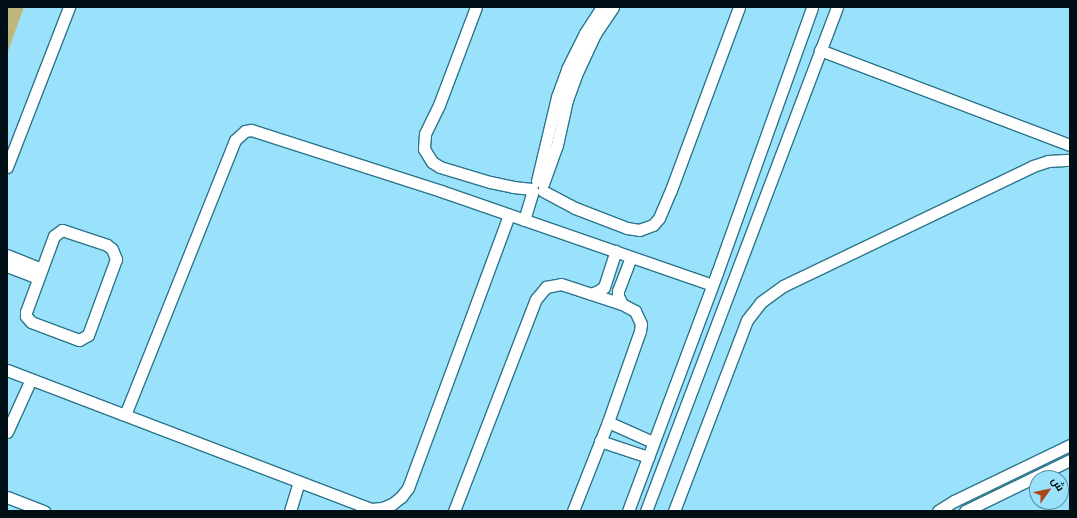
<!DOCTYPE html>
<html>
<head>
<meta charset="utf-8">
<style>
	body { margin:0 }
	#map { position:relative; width:1077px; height:518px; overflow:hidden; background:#9ae2fb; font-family:"PT Sans",Cairo,sans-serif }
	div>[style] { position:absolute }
	.green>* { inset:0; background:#bfb77a }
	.roads { filter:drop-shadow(1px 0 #2c758c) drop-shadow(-1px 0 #2c758c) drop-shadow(0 1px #2c758c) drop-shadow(0 -1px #2c758c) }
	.minor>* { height:11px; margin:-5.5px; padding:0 5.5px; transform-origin:5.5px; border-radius:5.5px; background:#fff }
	span { translate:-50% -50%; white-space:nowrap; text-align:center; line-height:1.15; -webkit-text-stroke:4px #9ae2fb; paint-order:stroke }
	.frame { position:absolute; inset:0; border:8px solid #000f16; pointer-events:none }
	.north { position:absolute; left:1029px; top:470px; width:40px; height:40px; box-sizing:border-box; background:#9ae2fb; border:1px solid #5c8e9f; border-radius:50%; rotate:57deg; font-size:11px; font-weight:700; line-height:16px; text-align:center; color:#000f16 }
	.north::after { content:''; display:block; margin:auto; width:14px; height:18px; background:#ab4617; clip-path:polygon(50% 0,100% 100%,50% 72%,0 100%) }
</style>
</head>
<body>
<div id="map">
	<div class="green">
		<i style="clip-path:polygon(7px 7px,24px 7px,7px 54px)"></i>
	</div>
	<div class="roads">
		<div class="minor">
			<i style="left:476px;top:7px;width:105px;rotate:110.7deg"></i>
			<i style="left:439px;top:105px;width:32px;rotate:116deg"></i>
			<i style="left:425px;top:134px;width:15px;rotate:94deg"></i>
			<i style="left:424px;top:149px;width:15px;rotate:58deg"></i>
			<i style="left:432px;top:162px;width:9px;rotate:32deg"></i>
			<i style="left:440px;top:167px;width:52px;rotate:16.7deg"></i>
			<i style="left:490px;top:182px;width:24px;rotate:12deg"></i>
			<i style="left:513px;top:187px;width:19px;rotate:6deg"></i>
			<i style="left:820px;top:50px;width:267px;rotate:20.8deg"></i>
			<i style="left:7px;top:167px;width:172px;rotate:-68.8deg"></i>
			<i style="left:537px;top:181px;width:86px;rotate:-76.6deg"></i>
			<i style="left:557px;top:97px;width:30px;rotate:-70deg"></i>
			<i style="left:567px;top:69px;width:40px;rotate:-63.4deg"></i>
			<i style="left:585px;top:33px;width:31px;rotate:-57deg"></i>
			<i style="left:543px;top:184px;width:41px;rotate:-70.3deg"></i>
			<i style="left:557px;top:145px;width:46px;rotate:-77.5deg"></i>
			<i style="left:567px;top:100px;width:27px;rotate:-70deg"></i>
			<i style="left:576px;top:75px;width:45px;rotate:-65.1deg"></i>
			<i style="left:595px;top:34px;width:32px;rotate:-56deg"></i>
			<i style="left:543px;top:191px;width:36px;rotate:28deg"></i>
			<i style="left:575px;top:208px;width:56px;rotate:21deg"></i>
			<i style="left:627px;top:228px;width:12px;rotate:9deg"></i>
			<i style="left:639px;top:230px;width:15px;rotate:-20deg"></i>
			<i style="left:653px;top:225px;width:9px;rotate:-49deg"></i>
			<i style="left:659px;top:218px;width:30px;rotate:-67deg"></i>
			<i style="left:671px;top:190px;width:195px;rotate:-69.6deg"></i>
			<i style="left:524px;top:220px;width:30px;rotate:-73deg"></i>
			<i style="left:62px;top:230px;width:47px;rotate:18.4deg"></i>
			<i style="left:107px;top:245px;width:6px;rotate:39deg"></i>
			<i style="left:112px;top:249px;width:11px;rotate:68deg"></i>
			<i style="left:116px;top:259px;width:81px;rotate:110.2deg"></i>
			<i style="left:88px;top:335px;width:10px;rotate:151deg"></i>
			<i style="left:79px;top:340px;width:51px;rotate:-159.4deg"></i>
			<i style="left:31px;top:322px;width:8px;rotate:-130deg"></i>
			<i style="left:26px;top:316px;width:4px;rotate:-90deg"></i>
			<i style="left:26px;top:312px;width:81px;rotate:-69.8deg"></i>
			<i style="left:54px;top:236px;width:10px;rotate:-37deg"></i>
			<i style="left:7px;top:255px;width:37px;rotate:22deg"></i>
			<i style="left:7px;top:266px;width:33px;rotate:21deg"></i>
			<i style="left:591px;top:294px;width:10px;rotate:-24deg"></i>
			<i style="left:600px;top:290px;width:5px;rotate:-37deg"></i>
			<i style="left:604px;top:287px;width:38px;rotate:-72deg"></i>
			<i style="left:622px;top:304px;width:9px;rotate:-117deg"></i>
			<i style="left:618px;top:296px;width:5px;rotate:-90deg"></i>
			<i style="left:618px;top:291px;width:36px;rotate:-69deg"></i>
			<i style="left:7px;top:370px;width:390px;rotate:20.9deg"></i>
			<i style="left:371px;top:509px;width:11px;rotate:-5deg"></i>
			<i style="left:382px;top:508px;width:11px;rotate:-22deg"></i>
			<i style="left:392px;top:504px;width:11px;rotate:-38deg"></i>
			<i style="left:401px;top:497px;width:11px;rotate:-52deg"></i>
			<i style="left:408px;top:488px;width:291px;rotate:-69.7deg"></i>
			<i style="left:125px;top:415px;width:296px;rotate:-68.2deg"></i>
			<i style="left:235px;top:140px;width:13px;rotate:-42deg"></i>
			<i style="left:245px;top:131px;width:6px;rotate:-9deg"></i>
			<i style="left:251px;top:130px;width:200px;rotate:17.8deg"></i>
			<i style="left:441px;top:191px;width:287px;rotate:19.1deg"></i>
			<i style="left:608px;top:422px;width:49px;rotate:24deg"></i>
			<i style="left:7px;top:432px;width:58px;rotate:-65.6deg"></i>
			<i style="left:600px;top:441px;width:51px;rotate:18.4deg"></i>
			<i style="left:7px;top:497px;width:40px;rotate:21deg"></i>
			<i style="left:290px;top:511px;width:30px;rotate:-73deg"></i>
			<i style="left:454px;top:511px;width:227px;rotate:-68.9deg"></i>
			<i style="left:536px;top:299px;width:16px;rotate:-50deg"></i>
			<i style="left:546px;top:287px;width:15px;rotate:-11deg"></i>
			<i style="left:561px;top:284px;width:64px;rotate:18.2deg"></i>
			<i style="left:622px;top:304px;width:15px;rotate:28deg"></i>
			<i style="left:635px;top:311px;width:14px;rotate:65deg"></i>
			<i style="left:641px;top:324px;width:7px;rotate:98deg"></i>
			<i style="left:640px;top:331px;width:96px;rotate:109.4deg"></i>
			<i style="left:608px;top:422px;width:96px;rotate:111.5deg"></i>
			<i style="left:628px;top:511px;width:254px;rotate:-69.5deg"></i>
			<i style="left:717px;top:273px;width:282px;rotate:-70.3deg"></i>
			<i style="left:646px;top:511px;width:539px;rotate:-69.24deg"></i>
			<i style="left:674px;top:511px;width:204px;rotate:-69.1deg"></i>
			<i style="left:747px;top:320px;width:23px;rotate:-52deg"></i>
			<i style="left:761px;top:302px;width:27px;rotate:-36deg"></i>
			<i style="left:783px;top:286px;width:277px;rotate:-25.6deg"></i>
			<i style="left:1033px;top:166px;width:16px;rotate:-18deg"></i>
			<i style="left:1048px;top:161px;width:22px;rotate:-3deg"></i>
			<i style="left:938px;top:511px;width:19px;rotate:-32deg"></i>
			<i style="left:954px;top:501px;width:129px;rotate:-25.8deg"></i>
			<i style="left:965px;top:511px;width:117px;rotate:-25.9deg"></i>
		</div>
	</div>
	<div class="frame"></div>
	<div class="north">ش</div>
</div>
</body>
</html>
